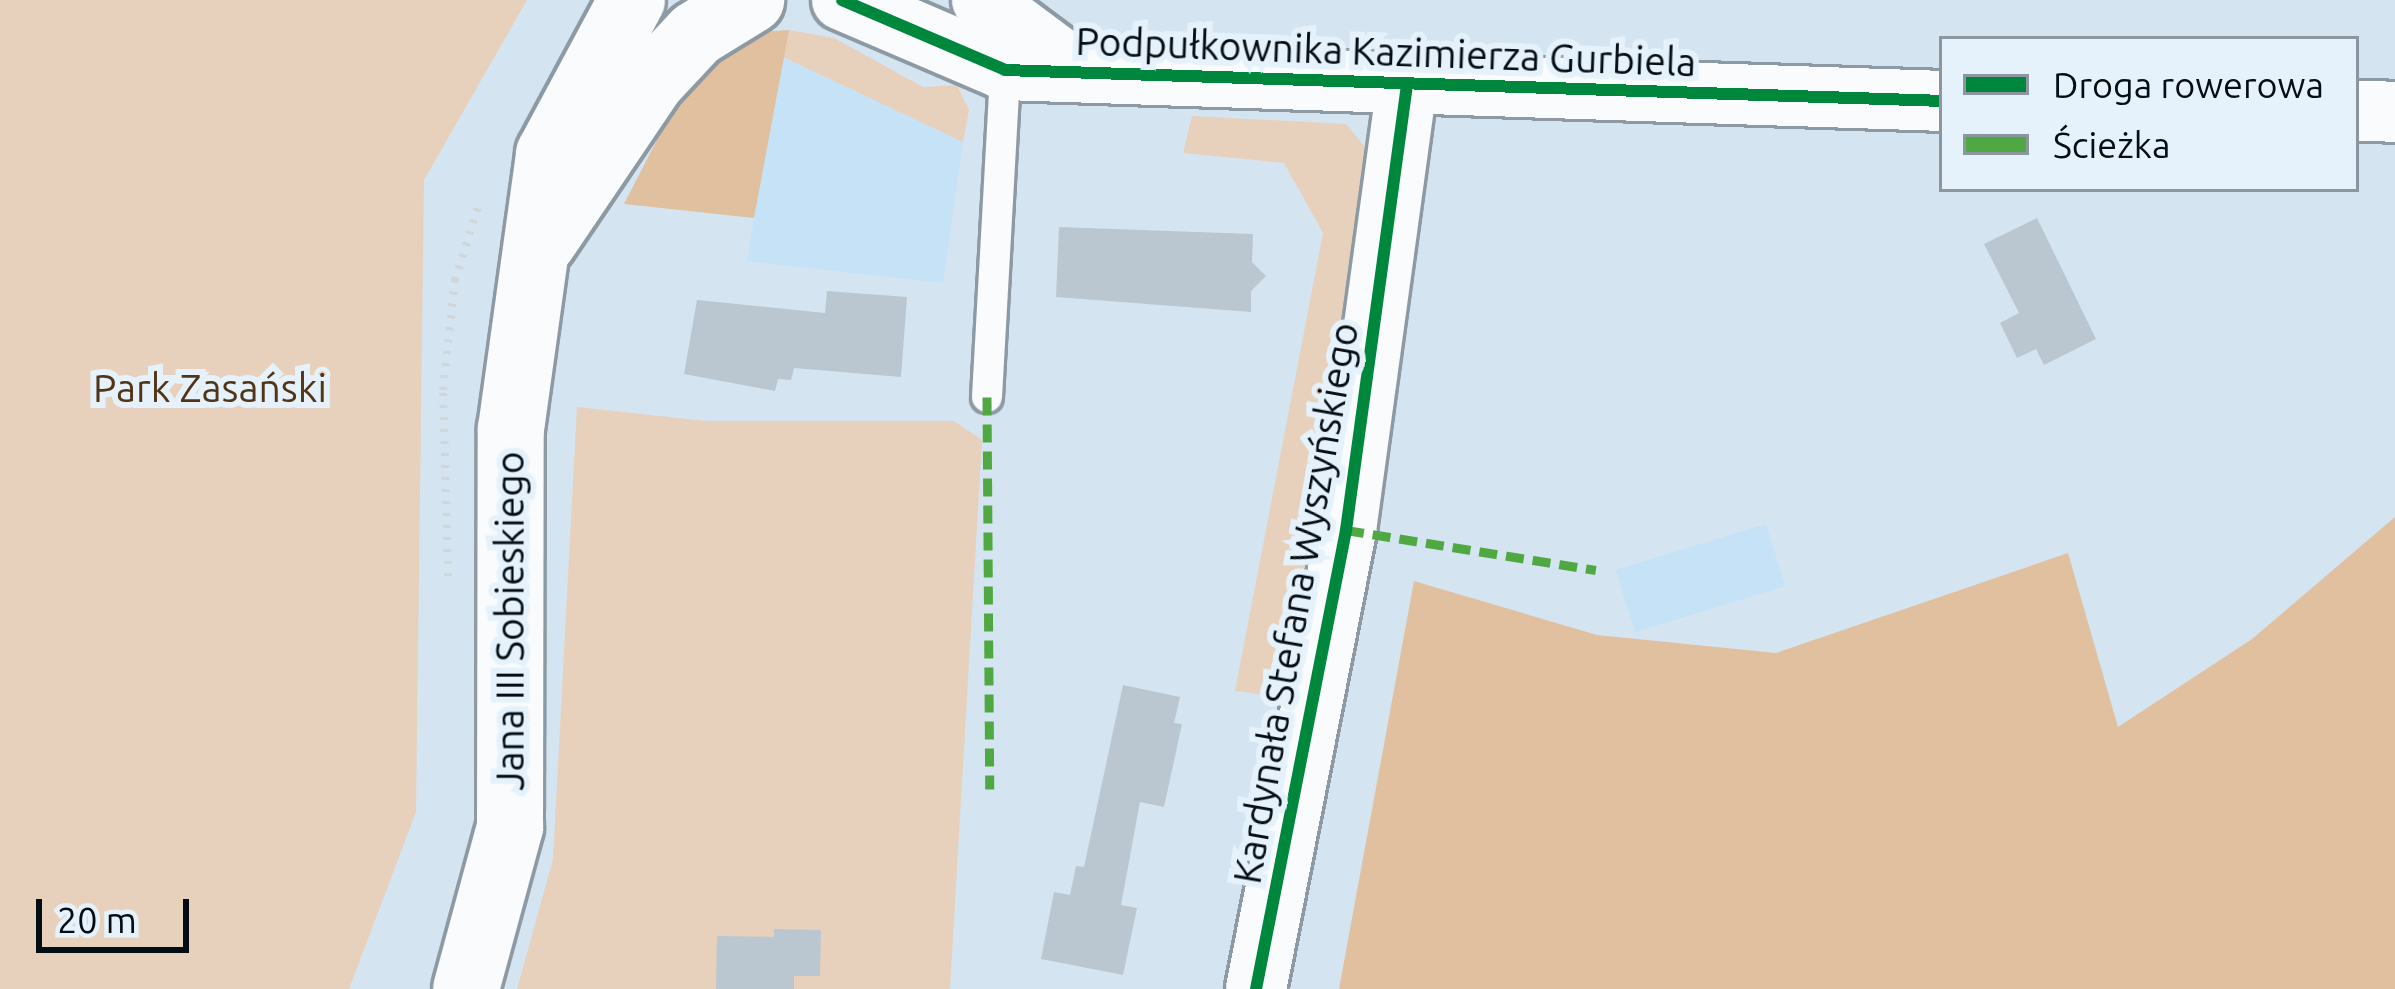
<!DOCTYPE html>
<html>
<head>
<meta charset="utf-8">
<style>
	body { margin:0 }
	#map { position:relative; width:2395px; height:989px; overflow:hidden; background:#d4e5f1; font-family:Ubuntu,sans-serif }
	div>[style] { position:absolute }
	.built>* { inset:0; background:#c5e2f6; transform-origin:0 0 }
	.green>* { inset:0; background:#e7d1bc }
	.forest>* { inset:0; background:#e0c09f }
	.building>* { inset:0; background:#bac7d1 }
	.path>* { height:8px; margin-top:-4px; transform-origin:0; background:repeating-linear-gradient(90deg,#d1d6d9 0 3px,transparent 0 12px) }
	.roads { filter:drop-shadow(3px 0 #8e9aa3) drop-shadow(-3px 0 #8e9aa3) drop-shadow(0 3px #8e9aa3) drop-shadow(0 -3px #8e9aa3) }
	.lane>* { height:30px; margin:-15px; padding:0 15px; transform-origin:15px; border-radius:15px; background:#f9fbfd }
	.street>* { height:60px; margin:-30px; padding:0 30px; transform-origin:30px; border-radius:30px; background:#f9fbfd }
	.secondary>* { height:66px; margin:-33px; padding:0 33px; transform-origin:33px; border-radius:33px; background:#f9fbfd }
	.quiet>* { height:9px; margin-top:-4.5px; transform-origin:0; background:repeating-linear-gradient(90deg,#50a842 0 18px,transparent 0 27px) }
	.cycleway>* { height:12px; margin:-6px; padding:0 6px; transform-origin:6px; border-radius:6px; background:#00873e }
	span { translate:-50% -50%; white-space:nowrap; text-align:center; line-height:1.15; -webkit-text-stroke:12px #e6f2fb; paint-order:stroke }
	.street-label { font-size:39px; color:#040d13 }
	.park-label { font-size:39px; color:#523517 }
	.legend { position:absolute; left:1939px; top:36px; width:420px; height:156px; box-sizing:border-box; background:#e6f2fb; border:3px solid #8c969e; margin:0; padding:15px 21px; list-style:none; font-size:36px; color:#040d13 }
	.legend li { display:flex; align-items:center; gap:24px; height:60px }
	.legend b { width:60px; border:3px solid #8c969e }
	.scale { position:absolute; left:36px; top:899px; width:153px; height:54px; box-sizing:border-box; border:6px solid #040d13; border-top:0; padding-left:15px; font-size:36px; line-height:42px; white-space:nowrap; color:#040d13; -webkit-text-stroke:9px #e6f2fb; paint-order:stroke }
</style>
</head>
<body>
<div id="map">
	<div class="built">
		<i style="clip-path:polygon(781px 56px,963px 142px,943px 283px,747px 261px)"></i>
		<i style="left:1766px;top:524px;width:65px;height:157px;rotate:73deg"></i>
	</div>
	<div class="green">
		<i style="clip-path:polygon(0 0,527px 0,424px 180px,416px 812px,349px 989px,0 989px)"></i>
		<i style="clip-path:polygon(789px 30px,834px 38px,923px 87px,957px 85px,969px 110px,963px 142px,781px 56px)"></i>
		<i style="clip-path:polygon(1192px 116px,1346px 124px,1367px 149px,1366px 265px,1282px 697px,1235px 691px,1323px 233px,1284px 163px,1183px 153px)"></i>
		<i style="clip-path:polygon(577px 407px,706px 421px,954px 421px,982px 440px,950px 989px,517px 989px,553px 859px)"></i>
	</div>
	<div class="forest">
		<i style="clip-path:polygon(789px 30px,754px 218px,624px 204px,696px 64px,759px 32px)"></i>
		<i style="clip-path:polygon(2395px 517px,2395px 989px,1339px 989px,1414px 581px,1597px 635px,1776px 653px,2068px 553px,2118px 727px,2252px 639px)"></i>
	</div>
	<div class="building">
		<i style="clip-path:polygon(2037px 218px,2096px 339px,2044px 365px,2036px 349px,2017px 358px,2000px 323px,2019px 313px,1984px 244px)"></i>
		<i style="clip-path:polygon(1059px 227px,1253px 234px,1252px 262px,1266px 276px,1251px 291px,1251px 312px,1056px 297px)"></i>
		<i style="clip-path:polygon(827px 291px,907px 297px,901px 377px,794px 368px,791px 380px,778px 379px,775px 391px,684px 374px,697px 300px,825px 313px)"></i>
		<i style="clip-path:polygon(1123px 685px,1180px 697px,1174px 723px,1182px 724px,1164px 807px,1140px 802px,1121px 905px,1137px 908px,1123px 975px,1041px 959px,1054px 892px,1070px 895px,1076px 866px,1084px 867px)"></i>
		<i style="clip-path:polygon(774px 929px,821px 930px,820px 976px,794px 976px,794px 989px,716px 989px,717px 936px,774px 937px)"></i>
	</div>
	<div class="path">
		<i style="left:448px;top:576px;width:186px;rotate:-91.5deg"></i>
		<i style="left:443px;top:390px;width:111px;rotate:-83.8deg"></i>
		<i style="left:455px;top:280px;width:84px;rotate:-72.6deg"></i>
	</div>
	<div class="roads">
		<div class="lane">
			<i style="left:987px;top:397px;width:336px;rotate:-86.8deg"></i>
		</div>
		<div class="street">
			<i style="left:842px;top:0;width:177px;rotate:23.2deg"></i>
			<i style="left:1005px;top:70px;width:938px;rotate:1.89deg"></i>
			<i style="left:982px;top:0;width:117px;rotate:36.7deg"></i>
			<i style="left:2356px;top:111px;width:39px;rotate:1deg"></i>
			<i style="left:1256px;top:989px;width:468px;rotate:-78.9deg"></i>
			<i style="left:1346px;top:530px;width:450px;rotate:-82.2deg"></i>
		</div>
		<div class="secondary">
			<i style="left:543px;top:242px;width:194px;rotate:-55.9deg"></i>
			<i style="left:652px;top:81px;width:64px;rotate:-46.9deg"></i>
			<i style="left:696px;top:34px;width:65px;rotate:-31.7deg"></i>
			<i style="left:466px;top:989px;width:168px;rotate:-74.8deg"></i>
			<i style="left:510px;top:827px;width:398px;rotate:-89.9deg"></i>
			<i style="left:511px;top:429px;width:278px;rotate:-82.1deg"></i>
			<i style="left:549px;top:154px;width:175px;rotate:-61.7deg"></i>
		</div>
	</div>
	<div class="quiet">
		<i style="left:987px;top:397px;width:392px;rotate:89.6deg"></i>
		<i style="left:1346px;top:530px;width:253px;rotate:9.1deg"></i>
	</div>
	<div class="cycleway">
		<i style="left:842px;top:0;width:177px;rotate:23.2deg"></i>
		<i style="left:1005px;top:70px;width:938px;rotate:1.89deg"></i>
		<i style="left:1256px;top:989px;width:468px;rotate:-78.9deg"></i>
		<i style="left:1346px;top:530px;width:450px;rotate:-82.2deg"></i>
	</div>
	<div class="street-label">
		<span style="left:1386px;top:52px;rotate:2deg">Podpułkownika Kazimierza Gurbiela</span>
		<span style="left:1296px;top:603px;rotate:-80deg">Kardynała Stefana Wyszyńskiego</span>
		<span style="left:510px;top:621px;rotate:-90deg">Jana III Sobieskiego</span>
	</div>
	<div class="park-label">
		<span style="left:210px;top:388px">Park Zasański</span>
	</div>
	<ul class="legend">
	<li><b style="height:15px;background:#00873e"></b>Droga rowerowa</li>
	<li><b style="height:15px;background:#50a842"></b>Ścieżka</li>
	</ul>
	<div class="scale">20 m</div>
</div>
</body>
</html>
